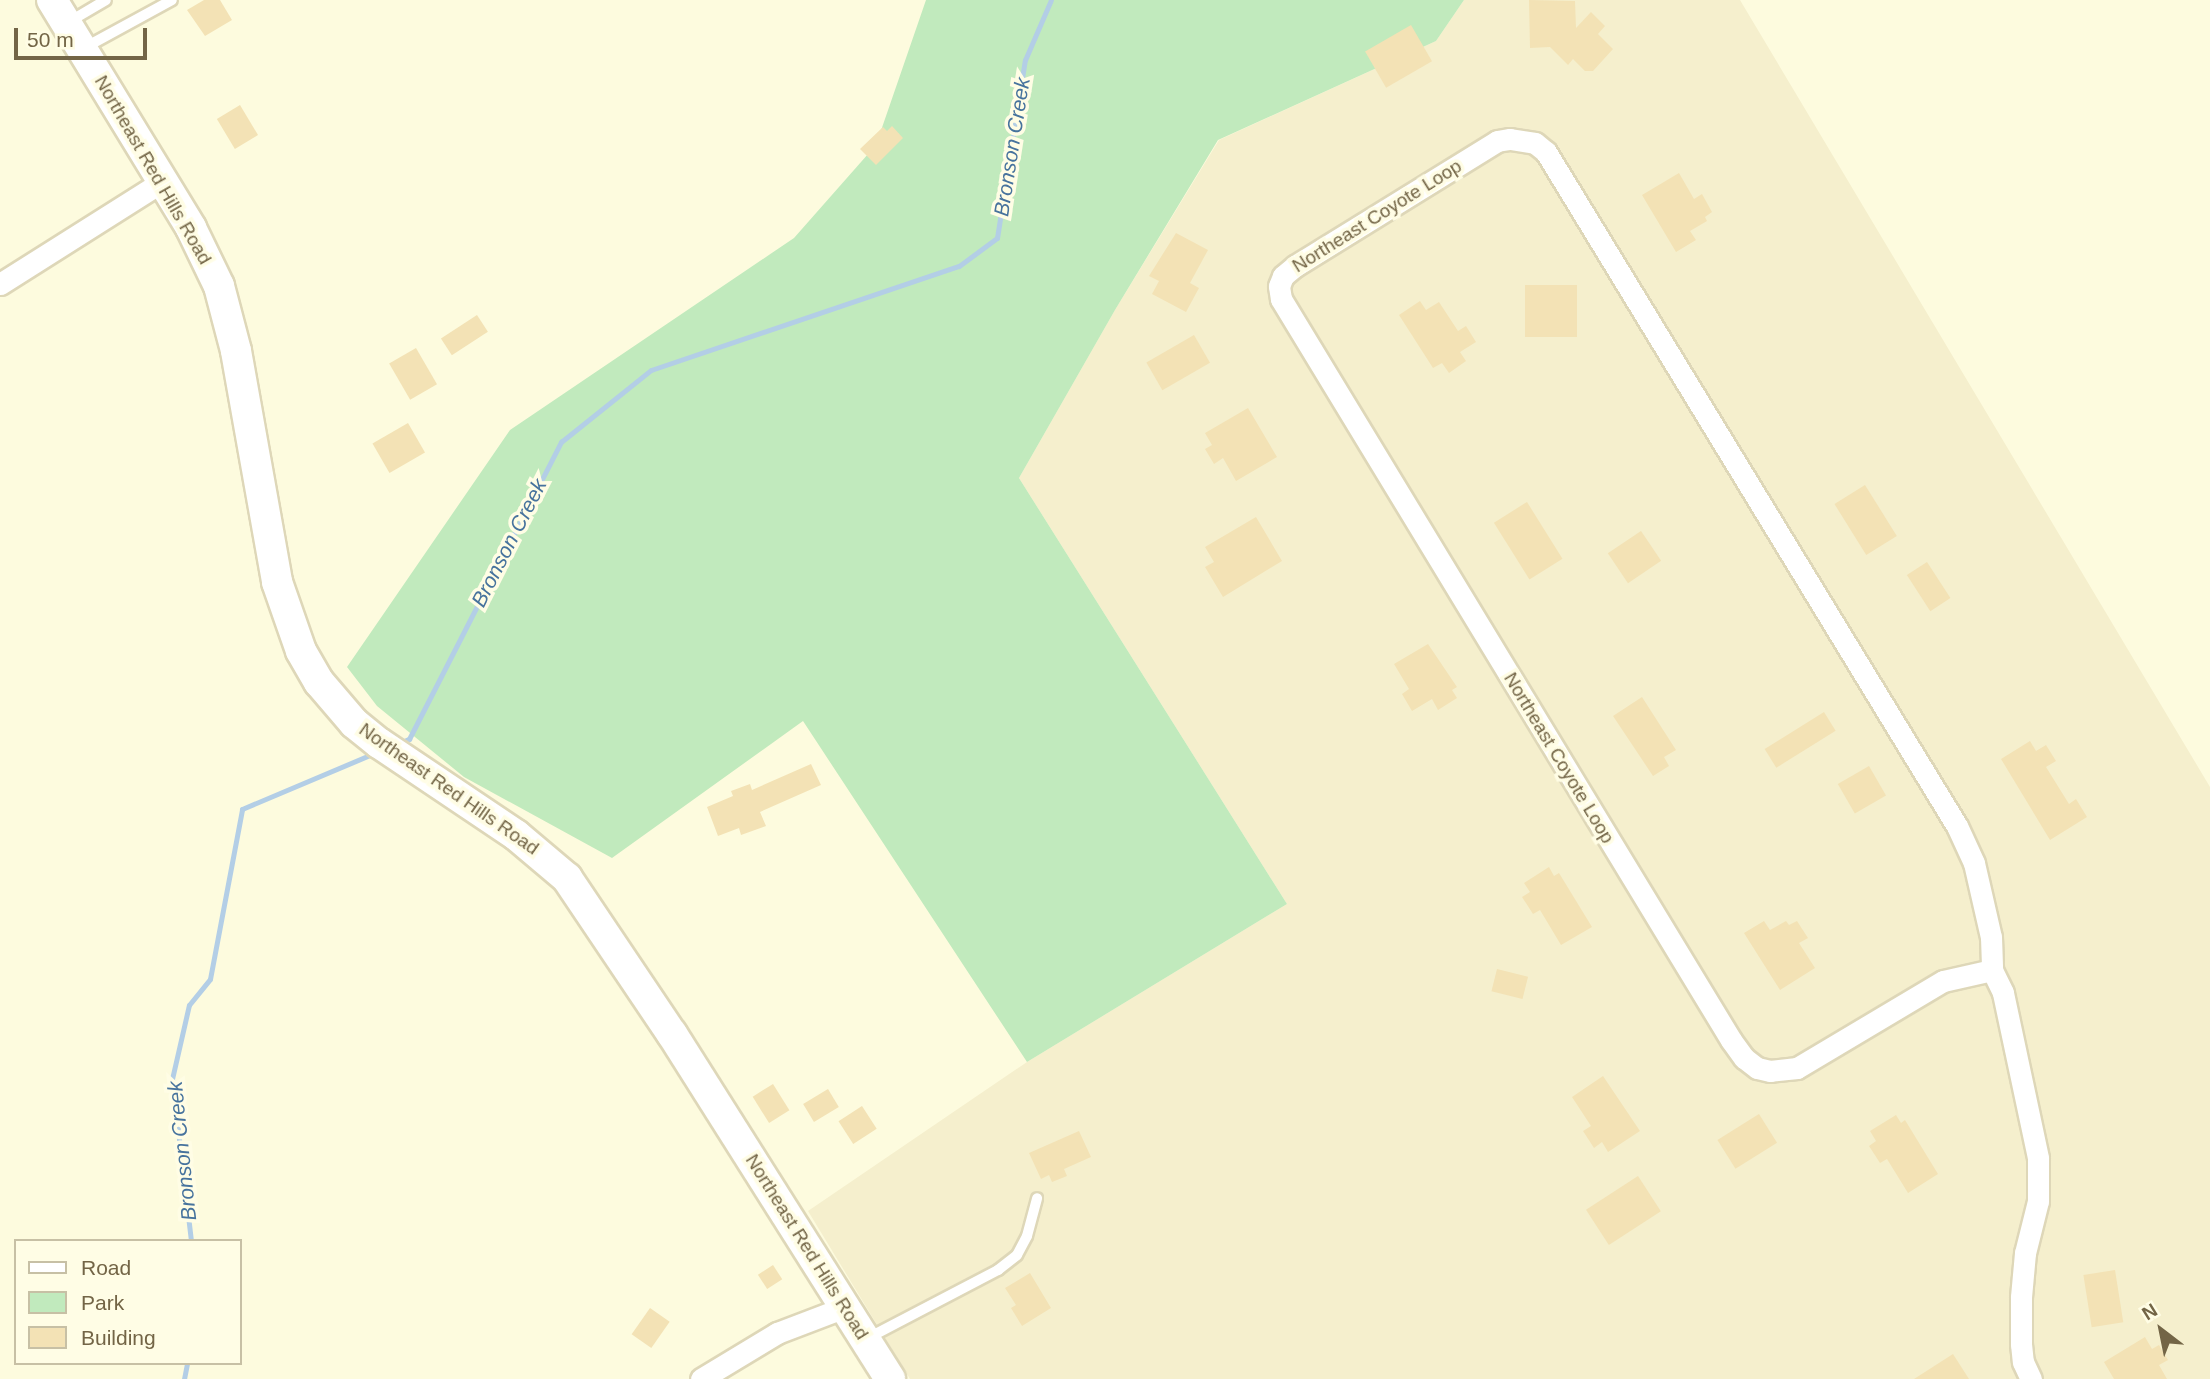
<!DOCTYPE html>
<html>
<head>
<meta charset="utf-8">
<style>
	body { margin:0 }
	#map { position:relative; width:2210px; height:1379px; overflow:hidden; background:#fdfbde; font-family:Helvetica,sans-serif }
	div>[style] { position:absolute }
	.residential>* { inset:0; background:#f5efcd }
	.green>* { inset:0; background:#c1eabd }
	.stream>* { height:5px; margin:-2.5px; padding:0 2.5px; transform-origin:2.5px; border-radius:2.5px; background:#b3cee6 }
	.building>* { inset:0; background:#f3e2b5; transform-origin:0 0 }
	.roads { filter:drop-shadow(2px 0 #ded7b8) drop-shadow(-2px 0 #ded7b8) drop-shadow(0 2px #ded7b8) drop-shadow(0 -2px #ded7b8) }
	.lane>* { height:10px; margin:-5px; padding:0 5px; transform-origin:5px; border-radius:5px; background:#fff }
	.street>* { height:21px; margin:-10.5px; padding:0 10.5px; transform-origin:10.5px; border-radius:10.5px; background:#fff }
	.secondary>* { height:30px; margin:-15px; padding:0 15px; transform-origin:15px; border-radius:15px; background:#fff }
	span { translate:-50% -50%; white-space:nowrap; text-align:center; line-height:1.15; -webkit-text-stroke:7px #fffde5; paint-order:stroke }
	.street-label { font-size:19px; color:#736546 }
	.water-label { font-size:21px; color:#47739d; font-style:italic }
	.legend { position:absolute; left:14px; top:1239px; width:228px; height:126px; box-sizing:border-box; background:#fffde5; border:2px solid #c7c0a5; margin:0; padding:9px 12px; list-style:none; font-size:21px; color:#736546 }
	.legend li { display:flex; align-items:center; gap:14px; height:35px }
	.legend b { width:35px; border:2px solid #c7c0a5 }
	.north { position:absolute; left:2126px; top:1295px; width:70px; height:70px; -webkit-text-stroke:5px #fffde5; paint-order:stroke; rotate:328deg; font-size:19px; font-weight:700; line-height:28px; text-align:center; color:#736546 }
	.north::after { content:''; display:block; margin:auto; width:24px; height:32px; background:#736546; clip-path:polygon(50% 0,100% 100%,50% 72%,0 100%) }
	.scale { position:absolute; left:14px; top:28px; width:133px; height:32px; box-sizing:border-box; border:4px solid #736546; border-top:0; padding-left:9px; font-size:21px; line-height:24px; white-space:nowrap; color:#736546; -webkit-text-stroke:5px #fffde5; paint-order:stroke }
</style>
</head>
<body>
<div id="map">
	<div class="residential">
		<i style="clip-path:polygon(1464px 0,1740px 0,2210px 787px,2210px 1379px,910px 1379px,808px 1211px,1027px 1062px,1287px 904px,1019px 478px,1115px 310px,1219px 140px,1436px 41px)"></i>
	</div>
	<div class="green">
		<i style="clip-path:polygon(926px 0,1464px 0,1436px 41px,1218px 140px,1115px 310px,1019px 478px,1287px 904px,1027px 1062px,803px 721px,612px 858px,464px 777px,377px 706px,347px 667px,510px 430px,794px 238px,876px 145px)"></i>
	</div>
	<div class="stream">
		<i style="left:399px;top:743px;width:11px;rotate:-22deg"></i>
		<i style="left:409px;top:739px;width:334px;rotate:-62.9deg"></i>
		<i style="left:561px;top:442px;width:115px;rotate:-38.7deg"></i>
		<i style="left:651px;top:370px;width:325px;rotate:-18.7deg"></i>
		<i style="left:959px;top:266px;width:47px;rotate:-36.4deg"></i>
		<i style="left:997px;top:238px;width:180px;rotate:-81.1deg"></i>
		<i style="left:1025px;top:60px;width:65px;rotate:-66.6deg"></i>
		<i style="left:191px;top:1241px;width:163px;rotate:-96.7deg"></i>
		<i style="left:172px;top:1079px;width:76px;rotate:-77.1deg"></i>
		<i style="left:189px;top:1005px;width:33px;rotate:-51deg"></i>
		<i style="left:210px;top:979px;width:173px;rotate:-79.3deg"></i>
		<i style="left:242px;top:809px;width:147px;rotate:-22.9deg"></i>
		<i style="left:184px;top:1379px;width:16px;rotate:-79deg"></i>
	</div>
	<div class="building">
		<i style="clip-path:polygon(204px 0,220px 0,232px 20px,205px 36px,187px 10px)"></i>
		<i style="clip-path:polygon(1529px 0,1575px 1px,1576px 28px,1591px 12px,1605px 26px,1598px 34px,1613px 49px,1593px 71px,1585px 71px,1573px 59px,1568px 65px,1550px 47px,1530px 48px)"></i>
		<i style="left:1411px;top:25px;width:42px;height:53px;rotate:60deg"></i>
		<i style="left:240px;top:105px;width:35px;height:27px;rotate:59deg"></i>
		<i style="clip-path:polygon(892px 126px,903px 138px,876px 165px,860px 149px,883px 127px,887px 131px)"></i>
		<i style="clip-path:polygon(1679px 173px,1694px 199px,1702px 194px,1712px 212px,1705px 217px,1707px 221px,1690px 231px,1696px 240px,1676px 252px,1642px 195px)"></i>
		<i style="clip-path:polygon(1176px 233px,1208px 250px,1190px 283px,1199px 288px,1186px 312px,1152px 294px,1159px 281px,1149px 276px)"></i>
		<i style="left:1525px;top:285px;width:52px;height:52px"></i>
		<i style="clip-path:polygon(1420px 301px,1426px 310px,1439px 302px,1458px 331px,1466px 326px,1476px 342px,1460px 352px,1466px 361px,1449px 373px,1442px 363px,1433px 368px,1399px 315px)"></i>
		<i style="left:477px;top:315px;width:20px;height:43px;rotate:57deg"></i>
		<i style="left:1194px;top:335px;width:32px;height:55px;rotate:60deg"></i>
		<i style="left:416px;top:348px;width:42px;height:31px;rotate:60deg"></i>
		<i style="clip-path:polygon(1248px 408px,1277px 457px,1236px 481px,1223px 458px,1214px 464px,1205px 449px,1212px 445px,1205px 433px)"></i>
		<i style="left:408px;top:423px;width:34px;height:41px;rotate:60deg"></i>
		<i style="left:1865px;top:485px;width:60px;height:36px;rotate:58deg"></i>
		<i style="left:1527px;top:502px;width:67px;height:39px;rotate:58deg"></i>
		<i style="clip-path:polygon(1256px 517px,1282px 561px,1223px 597px,1205px 567px,1214px 562px,1205px 547px)"></i>
		<i style="left:1641px;top:531px;width:36px;height:40px;rotate:56deg"></i>
		<i style="left:1927px;top:562px;width:43px;height:24px;rotate:57deg"></i>
		<i style="clip-path:polygon(1428px 644px,1457px 687px,1452px 690px,1457px 698px,1438px 710px,1432px 699px,1412px 711px,1402px 694px,1409px 689px,1394px 664px)"></i>
		<i style="clip-path:polygon(1642px 697px,1676px 750px,1664px 757px,1669px 766px,1653px 776px,1613px 716px)"></i>
		<i style="left:1824px;top:712px;width:22px;height:70px;rotate:58deg"></i>
		<i style="clip-path:polygon(2030px 741px,2036px 751px,2046px 745px,2056px 761px,2046px 767px,2069px 804px,2076px 799px,2087px 817px,2050px 840px,2001px 759px)"></i>
		<i style="clip-path:polygon(811px 764px,821px 785px,760px 812px,766px 826px,741px 835px,739px 828px,718px 836px,707px 807px,733px 796px,731px 791px,750px 784px,752px 790px)"></i>
		<i style="left:1869px;top:766px;width:34px;height:36px;rotate:60deg"></i>
		<i style="clip-path:polygon(1549px 867px,1554px 876px,1559px 873px,1592px 927px,1561px 945px,1540px 910px,1533px 914px,1522px 897px,1530px 892px,1524px 883px)"></i>
		<i style="clip-path:polygon(1764px 921px,1770px 930px,1786px 921px,1789px 925px,1797px 921px,1808px 938px,1799px 943px,1815px 968px,1780px 990px,1744px 933px)"></i>
		<i style="left:1497px;top:969px;width:32px;height:23px;rotate:14deg"></i>
		<i style="clip-path:polygon(1603px 1076px,1640px 1131px,1608px 1152px,1602px 1142px,1594px 1148px,1583px 1131px,1591px 1126px,1572px 1097px)"></i>
		<i style="left:773px;top:1084px;width:31px;height:24px;rotate:58deg"></i>
		<i style="left:828px;top:1089px;width:21px;height:29px;rotate:59deg"></i>
		<i style="left:862px;top:1106px;width:27px;height:28px;rotate:57deg"></i>
		<i style="left:1759px;top:1114px;width:34px;height:49px;rotate:58deg"></i>
		<i style="clip-path:polygon(1896px 1115px,1901px 1123px,1905px 1120px,1938px 1174px,1908px 1193px,1887px 1159px,1880px 1163px,1869px 1146px,1876px 1141px,1870px 1131px)"></i>
		<i style="clip-path:polygon(1079px 1131px,1091px 1157px,1064px 1169px,1067px 1176px,1052px 1182px,1049px 1175px,1041px 1179px,1029px 1153px)"></i>
		<i style="left:1638px;top:1176px;width:42px;height:62px;rotate:57deg"></i>
		<i style="left:773px;top:1265px;width:17px;height:18px;rotate:57deg"></i>
		<i style="left:2115px;top:1270px;width:53px;height:32px;rotate:81deg"></i>
		<i style="clip-path:polygon(1030px 1273px,1051px 1308px,1022px 1326px,1011px 1308px,1016px 1305px,1005px 1288px)"></i>
		<i style="left:650px;top:1308px;width:24px;height:32px;rotate:35deg"></i>
		<i style="clip-path:polygon(2145px 1337px,2152px 1349px,2159px 1345px,2168px 1360px,2159px 1365px,2167px 1379px,2114px 1379px,2104px 1362px)"></i>
		<i style="clip-path:polygon(1953px 1354px,1969px 1379px,1914px 1379px)"></i>
	</div>
	<div class="roads">
		<div class="lane">
			<i style="left:67px;top:23px;width:45px;rotate:-30.5deg"></i>
			<i style="left:84px;top:48px;width:100px;rotate:-28.6deg"></i>
			<i style="left:868px;top:1338px;width:147px;rotate:-27.6deg"></i>
			<i style="left:998px;top:1270px;width:24px;rotate:-38deg"></i>
			<i style="left:1017px;top:1255px;width:21px;rotate:-62deg"></i>
			<i style="left:1027px;top:1236px;width:39px;rotate:-75deg"></i>
		</div>
		<div class="street">
			<i style="left:1510px;top:139px;width:25px;rotate:9deg"></i>
			<i style="left:1535px;top:143px;width:14px;rotate:39deg"></i>
			<i style="left:1546px;top:152px;width:789px;rotate:58.63deg"></i>
			<i style="left:1957px;top:826px;width:41px;rotate:65.3deg"></i>
			<i style="left:1974px;top:863px;width:76px;rotate:77.1deg"></i>
			<i style="left:1991px;top:937px;width:33px;rotate:88deg"></i>
			<i style="left:1992px;top:970px;width:50px;rotate:167.3deg"></i>
			<i style="left:1943px;top:981px;width:170px;rotate:149.2deg"></i>
			<i style="left:1797px;top:1068px;width:27px;rotate:174deg"></i>
			<i style="left:1770px;top:1071px;width:13px;rotate:-167deg"></i>
			<i style="left:1757px;top:1068px;width:16px;rotate:-142deg"></i>
			<i style="left:1744px;top:1058px;width:22px;rotate:-126deg"></i>
			<i style="left:1731px;top:1040px;width:867px;rotate:-121.27deg"></i>
			<i style="left:1281px;top:299px;width:13px;rotate:-99deg"></i>
			<i style="left:1279px;top:286px;width:11px;rotate:-68deg"></i>
			<i style="left:1283px;top:276px;width:16px;rotate:-40deg"></i>
			<i style="left:1295px;top:266px;width:238px;rotate:-31.7deg"></i>
			<i style="left:1497px;top:141px;width:13px;rotate:-9deg"></i>
			<i style="left:0;top:284px;width:193px;rotate:-32.3deg"></i>
			<i style="left:1992px;top:970px;width:25px;rotate:64deg"></i>
			<i style="left:2003px;top:993px;width:169px;rotate:78deg"></i>
			<i style="left:2038px;top:1158px;width:43px;rotate:90deg"></i>
			<i style="left:2038px;top:1201px;width:54px;rotate:104deg"></i>
			<i style="left:2025px;top:1253px;width:44px;rotate:95.2deg"></i>
			<i style="left:2021px;top:1297px;width:47px;rotate:90deg"></i>
			<i style="left:2021px;top:1344px;width:18px;rotate:84deg"></i>
			<i style="left:2023px;top:1362px;width:19px;rotate:65deg"></i>
			<i style="left:701px;top:1379px;width:89px;rotate:-31.2deg"></i>
			<i style="left:777px;top:1333px;width:73px;rotate:-20.9deg"></i>
		</div>
		<div class="secondary">
			<i style="left:52px;top:0;width:267px;rotate:58.6deg"></i>
			<i style="left:191px;top:228px;width:64px;rotate:64.2deg"></i>
			<i style="left:219px;top:286px;width:67px;rotate:75.3deg"></i>
			<i style="left:236px;top:351px;width:235px;rotate:79.9deg"></i>
			<i style="left:277px;top:582px;width:73px;rotate:70.8deg"></i>
			<i style="left:301px;top:651px;width:36px;rotate:60deg"></i>
			<i style="left:319px;top:682px;width:54px;rotate:49.5deg"></i>
			<i style="left:354px;top:723px;width:32px;rotate:39deg"></i>
			<i style="left:379px;top:743px;width:165px;rotate:33.9deg"></i>
			<i style="left:516px;top:835px;width:67px;rotate:40.1deg"></i>
			<i style="left:567px;top:878px;width:188px;rotate:56.1deg"></i>
			<i style="left:672px;top:1034px;width:408px;rotate:57.7deg"></i>
		</div>
	</div>
	<div class="street-label">
		<span style="left:153px;top:170px;rotate:60deg">Northeast Red Hills Road</span>
		<span style="left:1377px;top:216px;rotate:-32deg">Northeast Coyote Loop</span>
		<span style="left:1559px;top:758px;rotate:59deg">Northeast Coyote Loop</span>
		<span style="left:449px;top:789px;rotate:35deg">Northeast Red Hills Road</span>
		<span style="left:807px;top:1247px;rotate:58deg">Northeast Red Hills Road</span>
	</div>
	<div class="water-label">
		<span style="left:1012px;top:147px;rotate:-81deg">Bronson Creek</span>
		<span style="left:509px;top:543px;rotate:-63deg">Bronson Creek</span>
		<span style="left:182px;top:1151px;rotate:-96deg">Bronson Creek</span>
	</div>
	<ul class="legend">
	<li><b style="height:9px;background:#fff"></b>Road</li>
	<li><b style="height:19px;background:#c1eabd"></b>Park</li>
	<li><b style="height:19px;background:#f3e2b5"></b>Building</li>
	</ul>
	<div class="north">N</div>
	<div class="scale">50 m</div>
</div>
</body>
</html>
